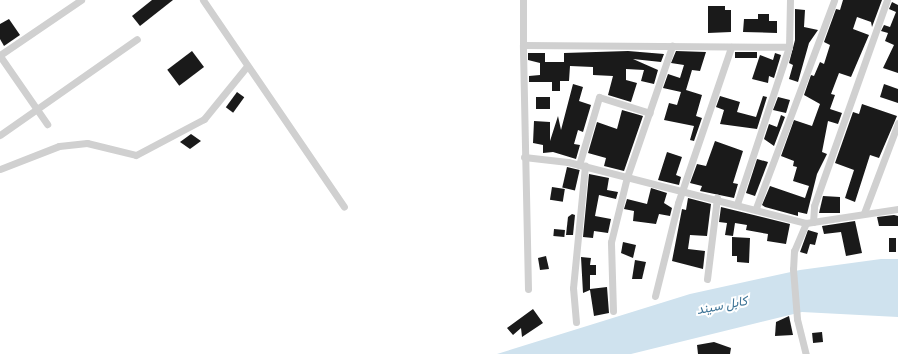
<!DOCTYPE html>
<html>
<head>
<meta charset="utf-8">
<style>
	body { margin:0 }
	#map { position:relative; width:898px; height:354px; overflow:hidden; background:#fff; font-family:"Fira Sans",Vazirmatn,sans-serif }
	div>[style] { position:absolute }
	.water>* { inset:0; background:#cfe2ee }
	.building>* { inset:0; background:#1a1a1a; transform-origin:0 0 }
	.minor>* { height:7px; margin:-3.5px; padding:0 3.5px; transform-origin:3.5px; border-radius:3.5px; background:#d0d0d0 }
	span { translate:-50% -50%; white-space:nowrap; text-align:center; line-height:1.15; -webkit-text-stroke:4px #fff; paint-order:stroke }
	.water-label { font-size:13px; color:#3f7597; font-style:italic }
</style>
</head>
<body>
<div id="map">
	<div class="water">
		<i style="clip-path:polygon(881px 259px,898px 259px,898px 317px,802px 312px,631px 354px,497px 354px,690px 294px,800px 270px)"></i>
	</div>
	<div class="building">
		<i style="clip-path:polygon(152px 0,173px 0,140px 26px,132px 16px)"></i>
		<i style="clip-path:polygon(843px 0,882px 0,872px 27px,871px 22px,857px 17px,853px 29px,869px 35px,851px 77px,839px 73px,831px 94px,835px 95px,830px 109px,842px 113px,838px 124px,828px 121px,822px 152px,827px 154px,817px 174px,807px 214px,798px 212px,798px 216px,765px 207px,762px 205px,770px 186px,805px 198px,809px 186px,793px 181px,797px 167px,793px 166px,794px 161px,781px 156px,794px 120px,812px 126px,820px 104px,804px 95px,811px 75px,814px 76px,820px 62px,824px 64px,830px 45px,824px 42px,836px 9px,840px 10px)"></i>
		<i style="clip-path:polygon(892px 2px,898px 5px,898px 73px,883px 68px,894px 45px,885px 41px,888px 33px,881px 31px,884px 25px,890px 27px,896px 12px,889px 9px)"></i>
		<i style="clip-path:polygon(708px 6px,725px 6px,725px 10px,731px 10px,731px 32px,708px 33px)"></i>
		<i style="clip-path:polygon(795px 9px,805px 10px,804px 27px,818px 30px,809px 43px,798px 82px,789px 79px,793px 65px,789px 63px,795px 40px)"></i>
		<i style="clip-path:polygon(758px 14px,769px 14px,769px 21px,777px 21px,777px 33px,743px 32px,744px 19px,758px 19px)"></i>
		<i style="clip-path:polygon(9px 19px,20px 35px,4px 46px,0 39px,0 24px)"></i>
		<i style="left:192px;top:51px;width:20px;height:31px;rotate:53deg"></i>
		<i style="clip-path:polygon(628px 51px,664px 54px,661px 62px,633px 59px,658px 70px,654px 84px,641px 81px,644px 70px,626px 69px,626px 80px,637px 83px,631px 102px,608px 95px,613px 76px,593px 75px,593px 67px,570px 66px,569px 81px,560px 81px,560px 91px,552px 91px,552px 82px,529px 82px,529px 76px,540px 75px,540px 63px,528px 60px,528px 53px,545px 53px,545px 62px,564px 62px,564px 53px)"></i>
		<i style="clip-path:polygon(676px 51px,706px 52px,700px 71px,692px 70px,686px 90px,702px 95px,696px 116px,702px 118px,694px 141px,690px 140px,694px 126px,664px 120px,669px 103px,677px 105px,681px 92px,663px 88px,668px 74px,680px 78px,684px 65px,671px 63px)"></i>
		<i style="left:735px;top:52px;width:22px;height:6px"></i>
		<i style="clip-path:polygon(775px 53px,781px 55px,774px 78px,769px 76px,768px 83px,752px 79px,760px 55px,773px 60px)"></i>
		<i style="clip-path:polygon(573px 84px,583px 87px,579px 101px,591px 105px,583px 132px,578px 130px,574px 144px,580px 145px,576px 159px,553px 152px,543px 153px,543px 145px,533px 143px,534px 121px,550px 122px,550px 141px,558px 116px,561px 130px)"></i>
		<i style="clip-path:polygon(884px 84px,898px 89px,898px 103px,880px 97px)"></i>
		<i style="left:237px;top:92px;width:9px;height:19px;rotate:36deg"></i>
		<i style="clip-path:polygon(720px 96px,740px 102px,737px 112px,756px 117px,763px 96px,767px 97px,757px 129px,720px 124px,724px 110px,716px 107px)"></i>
		<i style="left:536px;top:97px;width:14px;height:12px"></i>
		<i style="clip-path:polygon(778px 97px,790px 100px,786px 113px,773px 110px)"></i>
		<i style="clip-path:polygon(862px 104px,897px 116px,879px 158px,870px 155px,855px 202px,845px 198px,854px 170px,835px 163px,853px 112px,859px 114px)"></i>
		<i style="clip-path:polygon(622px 110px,643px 116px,624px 171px,604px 166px,606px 158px,588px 153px,597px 122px,617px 129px)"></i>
		<i style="clip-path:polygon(781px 115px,785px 117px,774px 146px,764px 139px,769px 124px,777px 127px)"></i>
		<i style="clip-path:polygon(191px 134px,201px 141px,190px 149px,180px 142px)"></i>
		<i style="clip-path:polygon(715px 141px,743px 151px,733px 183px,738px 184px,734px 198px,700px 191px,702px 186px,690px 183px,697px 164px,706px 166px)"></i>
		<i style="clip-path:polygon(667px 152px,682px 157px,676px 175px,681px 177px,679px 185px,658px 180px)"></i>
		<i style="clip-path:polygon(757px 159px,768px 162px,755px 196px,746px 193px)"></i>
		<i style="left:567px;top:167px;width:13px;height:21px;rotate:13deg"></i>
		<i style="clip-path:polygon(589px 174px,609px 178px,607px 190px,618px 192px,616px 199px,599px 195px,595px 216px,611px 219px,608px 233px,594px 231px,593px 238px,583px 237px)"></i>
		<i style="left:552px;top:187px;width:13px;height:13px;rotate:9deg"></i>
		<i style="clip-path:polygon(651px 188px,667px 193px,664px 203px,672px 208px,670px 216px,659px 214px,656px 224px,633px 221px,634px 211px,624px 209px,627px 199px,647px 204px)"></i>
		<i style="clip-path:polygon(823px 196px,840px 197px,840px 213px,819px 213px)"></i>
		<i style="clip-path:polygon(688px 198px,711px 204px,707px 236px,690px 235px,688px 249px,705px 251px,703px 269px,672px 261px,682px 209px,686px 210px)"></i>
		<i style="clip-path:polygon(721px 207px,790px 224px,786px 244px,767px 241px,768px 234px,746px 230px,747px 225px,735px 223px,733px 236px,725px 235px,727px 223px,719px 222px)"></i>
		<i style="clip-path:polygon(572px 214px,575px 215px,573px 235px,566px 235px,568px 217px)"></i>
		<i style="clip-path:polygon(894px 215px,898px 216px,898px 226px,879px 226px,877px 217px)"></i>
		<i style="clip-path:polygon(855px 221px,862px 253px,846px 256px,841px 232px,824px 234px,822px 226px)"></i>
		<i style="left:554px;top:229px;width:11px;height:7px;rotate:5deg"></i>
		<i style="clip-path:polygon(808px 230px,818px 233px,815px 245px,810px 244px,807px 254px,800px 252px)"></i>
		<i style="clip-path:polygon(732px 237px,750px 238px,749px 263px,737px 262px,737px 256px,732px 256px)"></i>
		<i style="left:889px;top:238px;width:7px;height:14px"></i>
		<i style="clip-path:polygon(623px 242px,636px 245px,633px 258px,621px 253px)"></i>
		<i style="clip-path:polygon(546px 256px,549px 269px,540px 270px,538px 258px)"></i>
		<i style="clip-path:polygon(581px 257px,591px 258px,590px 265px,596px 265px,596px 275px,590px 275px,590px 289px,607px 287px,609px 313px,594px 316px,590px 290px,583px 293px)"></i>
		<i style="clip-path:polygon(635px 260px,646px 262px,642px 279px,632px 279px)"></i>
		<i style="clip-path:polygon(533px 309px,543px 323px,522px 337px,521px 328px,513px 335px,507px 328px)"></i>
		<i style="clip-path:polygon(789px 316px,793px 335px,775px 336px,776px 322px)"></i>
		<i style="left:822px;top:332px;width:10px;height:10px;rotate:84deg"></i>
		<i style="clip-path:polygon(714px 342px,731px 348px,730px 354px,698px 354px,697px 345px)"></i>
	</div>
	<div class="minor">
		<i style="left:203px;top:0;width:250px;rotate:55.7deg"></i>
		<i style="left:523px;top:0;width:45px;rotate:90deg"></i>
		<i style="left:0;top:55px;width:98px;rotate:-34.2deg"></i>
		<i style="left:0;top:56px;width:83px;rotate:55.3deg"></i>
		<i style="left:0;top:135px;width:167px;rotate:-35deg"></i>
		<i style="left:524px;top:157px;width:44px;rotate:6.5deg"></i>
		<i style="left:568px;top:162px;width:246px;rotate:14.4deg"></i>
		<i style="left:806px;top:223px;width:93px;rotate:-8.7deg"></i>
		<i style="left:579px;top:165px;width:71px;rotate:-73.6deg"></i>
		<i style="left:599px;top:97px;width:53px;rotate:17.4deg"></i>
		<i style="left:0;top:169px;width:63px;rotate:-21.3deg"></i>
		<i style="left:59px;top:146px;width:28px;rotate:-6deg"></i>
		<i style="left:87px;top:143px;width:50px;rotate:13.8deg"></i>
		<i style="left:136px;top:155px;width:77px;rotate:-27.9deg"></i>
		<i style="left:204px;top:119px;width:68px;rotate:-50.9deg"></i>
		<i style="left:737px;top:204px;width:165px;rotate:-71.7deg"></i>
		<i style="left:756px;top:208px;width:222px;rotate:-69.4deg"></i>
		<i style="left:864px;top:213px;width:96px;rotate:-69.3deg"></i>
		<i style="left:813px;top:222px;width:16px;rotate:-86deg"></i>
		<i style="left:814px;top:206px;width:219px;rotate:-70.5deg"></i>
		<i style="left:806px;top:223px;width:30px;rotate:113deg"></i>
		<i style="left:794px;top:251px;width:18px;rotate:93deg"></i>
		<i style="left:793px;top:269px;width:50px;rotate:85.4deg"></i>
		<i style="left:797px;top:319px;width:36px;rotate:76deg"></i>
		<i style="left:707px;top:279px;width:82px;rotate:-83deg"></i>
		<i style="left:528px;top:289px;width:244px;rotate:-91.2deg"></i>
		<i style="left:523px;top:45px;width:266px;rotate:0.4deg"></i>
		<i style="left:789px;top:47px;width:47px;rotate:-88.8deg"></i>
		<i style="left:655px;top:296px;width:96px;rotate:-76.1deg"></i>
		<i style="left:678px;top:203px;width:165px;rotate:-71.2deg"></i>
		<i style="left:613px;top:311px;width:69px;rotate:-91.7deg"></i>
		<i style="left:611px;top:242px;width:67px;rotate:-76.2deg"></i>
		<i style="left:627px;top:177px;width:139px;rotate:-71deg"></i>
		<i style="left:576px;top:322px;width:34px;rotate:-95deg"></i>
		<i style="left:573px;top:288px;width:123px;rotate:-84.4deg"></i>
	</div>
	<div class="water-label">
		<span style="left:722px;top:306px;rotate:-11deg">کابل سيند</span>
	</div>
</div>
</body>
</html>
